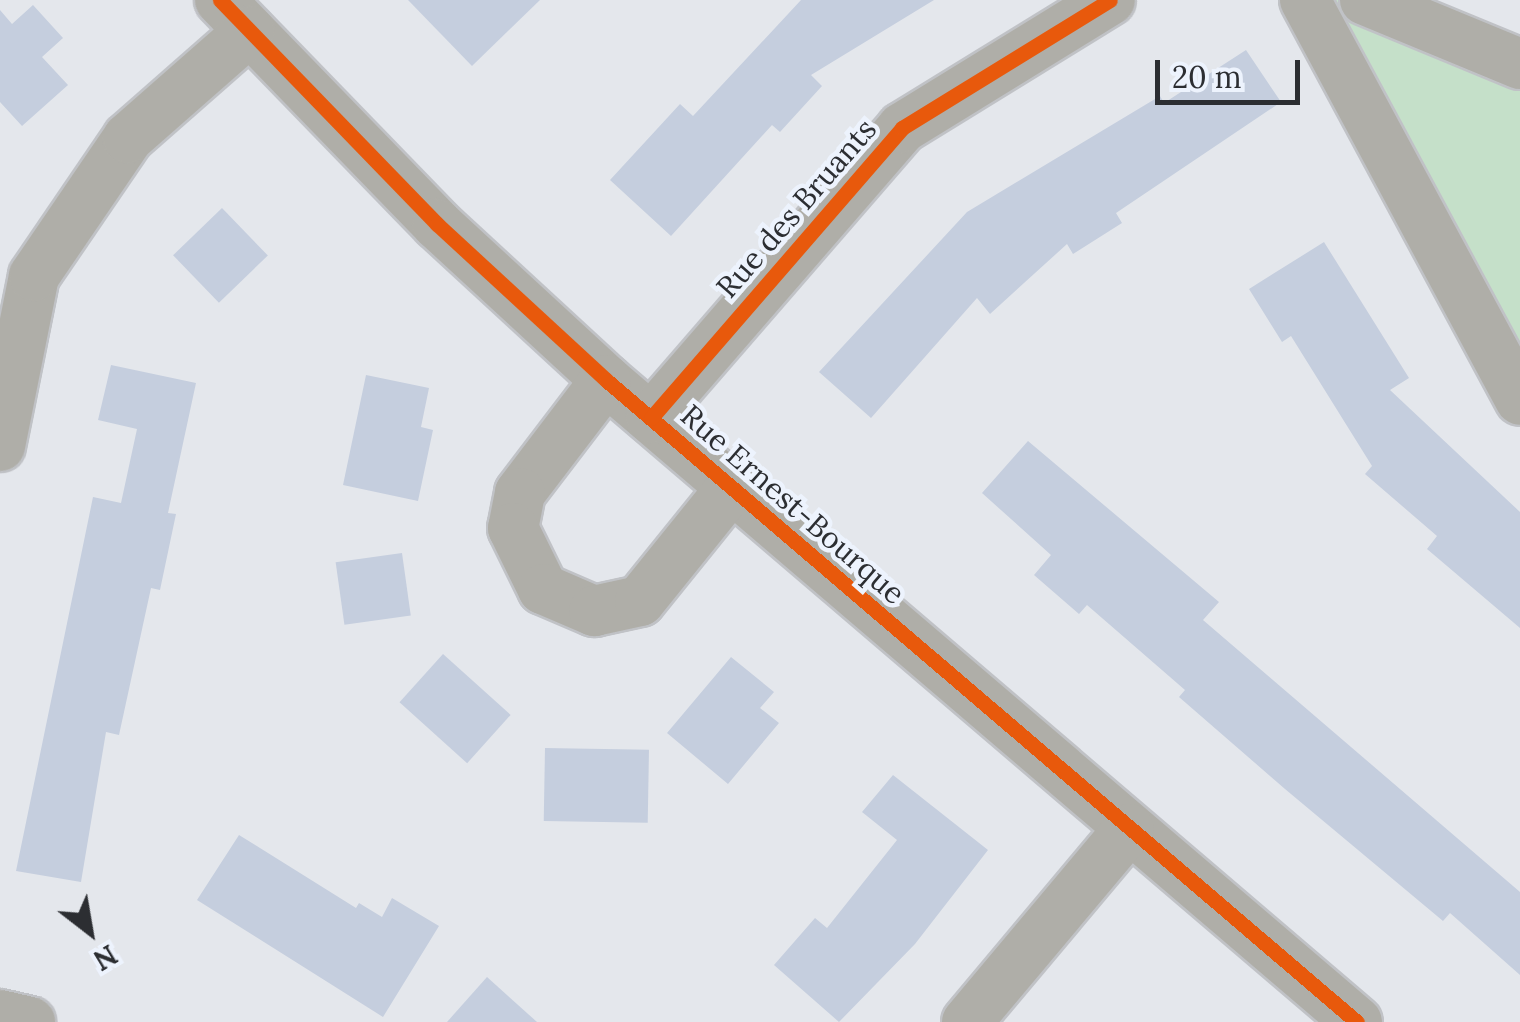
<!DOCTYPE html>
<html>
<head>
<meta charset="utf-8">
<style>
	body { margin:0 }
	#map { position:relative; width:1520px; height:1022px; overflow:hidden; background:#e4e7ec; font-family:Lora,serif }
	div>[style] { position:absolute }
	.green>* { inset:0; background:#c5e0c9 }
	.building>* { inset:0; background:#c5cede; transform-origin:0 0 }
	.roads { filter:drop-shadow(2px 0 #c0c2c6) drop-shadow(-2px 0 #c0c2c6) drop-shadow(0 2px #c0c2c6) drop-shadow(0 -2px #c0c2c6) }
	.minor>* { height:50px; margin:-25px; padding:0 25px; transform-origin:25px; border-radius:25px; background:#afaea8 }
	.cycleway>* { height:15px; margin:-7.5px; padding:0 7.5px; transform-origin:7.5px; border-radius:7.5px; background:#e8590c }
	span { translate:-50% -50%; white-space:nowrap; text-align:center; line-height:1.15; -webkit-text-stroke:9px #edf3fd; paint-order:stroke }
	.street-label { font-size:30px; color:#2c2e32 }
	.north { position:absolute; left:40px; top:882px; width:100px; height:100px; -webkit-text-stroke:8px #edf3fd; paint-order:stroke; rotate:149deg; font-size:28px; font-weight:700; line-height:40px; text-align:center; color:#2c2e32 }
	.north::after { content:''; display:block; margin:auto; width:35px; height:45px; background:#2c2e32; clip-path:polygon(50% 0,100% 100%,50% 72%,0 100%) }
	.scale { position:absolute; left:1155px; top:60px; width:145px; height:45px; box-sizing:border-box; border:5px solid #2c2e32; border-top:0; padding-left:12px; font-size:30px; line-height:35px; white-space:nowrap; color:#2c2e32; -webkit-text-stroke:8px #edf3fd; paint-order:stroke }
</style>
</head>
<body>
<div id="map">
	<div class="green">
		<i style="clip-path:polygon(1305px 0,1365px 0,1520px 64px,1520px 400px)"></i>
	</div>
	<div class="building">
		<i style="clip-path:polygon(408px 0,540px 0,472px 66px)"></i>
		<i style="clip-path:polygon(801px 0,934px 0,811px 75px,822px 86px,780px 132px,772px 125px,671px 236px,610px 180px,680px 104px,693px 116px)"></i>
		<i style="clip-path:polygon(33px 5px,63px 38px,42px 57px,68px 85px,22px 126px,0 102px,0 10px,12px 24px)"></i>
		<i style="clip-path:polygon(1246px 50px,1281px 102px,1116px 213px,1122px 223px,1073px 254px,1067px 244px,990px 314px,977px 298px,871px 418px,819px 372px,967px 212px,1160px 96px,1164px 103px)"></i>
		<i style="left:222px;top:208px;width:66px;height:68px;rotate:46deg"></i>
		<i style="clip-path:polygon(1324px 242px,1409px 378px,1390px 390px,1520px 512px,1520px 628px,1427px 549px,1437px 536px,1365px 474px,1372px 466px,1291px 336px,1282px 342px,1249px 289px)"></i>
		<i style="clip-path:polygon(111px 365px,196px 383px,168px 513px,176px 514px,160px 590px,151px 588px,119px 735px,106px 732px,81px 882px,16px 871px,93px 497px,121px 503px,137px 429px,98px 420px)"></i>
		<i style="clip-path:polygon(366px 375px,429px 388px,421px 427px,433px 430px,418px 501px,343px 485px)"></i>
		<i style="clip-path:polygon(1028px 441px,1219px 602px,1203px 620px,1520px 892px,1520px 975px,1450px 913px,1443px 921px,1285px 789px,1179px 697px,1185px 690px,1087px 605px,1079px 614px,1034px 575px,1051px 555px,982px 493px)"></i>
		<i style="left:402px;top:553px;width:63px;height:67px;rotate:82deg"></i>
		<i style="left:443px;top:654px;width:91px;height:65px;rotate:42deg"></i>
		<i style="clip-path:polygon(731px 657px,774px 692px,760px 708px,779px 723px,728px 784px,667px 733px)"></i>
		<i style="left:545px;top:748px;width:104px;height:73px;rotate:1deg"></i>
		<i style="clip-path:polygon(893px 775px,988px 850px,915px 944px,839px 1022px,774px 965px,815px 918px,827px 928px,897px 840px,862px 812px)"></i>
		<i style="clip-path:polygon(239px 835px,356px 908px,359px 903px,382px 917px,392px 898px,439px 926px,383px 1017px,197px 900px)"></i>
		<i style="clip-path:polygon(487px 977px,537px 1022px,447px 1022px)"></i>
	</div>
	<div class="roads">
		<div class="minor">
			<i style="left:220px;top:0;width:312px;rotate:45.9deg"></i>
			<i style="left:437px;top:224px;width:230px;rotate:42.7deg"></i>
			<i style="left:606px;top:380px;width:988px;rotate:40.53deg"></i>
			<i style="left:1305px;top:0;width:454px;rotate:61.7deg"></i>
			<i style="left:1365px;top:0;width:168px;rotate:22.4deg"></i>
			<i style="left:606px;top:380px;width:142px;rotate:127.3deg"></i>
			<i style="left:520px;top:493px;width:36px;rotate:101deg"></i>
			<i style="left:513px;top:528px;width:68px;rotate:63.8deg"></i>
			<i style="left:543px;top:589px;width:56px;rotate:23.3deg"></i>
			<i style="left:594px;top:611px;width:47px;rotate:-12.3deg"></i>
			<i style="left:640px;top:601px;width:146px;rotate:-51.1deg"></i>
			<i style="left:651px;top:418px;width:384px;rotate:-49.1deg"></i>
			<i style="left:902px;top:128px;width:244px;rotate:-31.6deg"></i>
			<i style="left:0;top:446px;width:173px;rotate:-78.7deg"></i>
			<i style="left:34px;top:276px;width:167px;rotate:-55.7deg"></i>
			<i style="left:128px;top:138px;width:162px;rotate:-41.3deg"></i>
			<i style="left:0;top:1015px;width:31px;rotate:13deg"></i>
			<i style="left:967px;top:1022px;width:252px;rotate:-50deg"></i>
		</div>
	</div>
	<div class="cycleway">
		<i style="left:220px;top:0;width:312px;rotate:45.9deg"></i>
		<i style="left:437px;top:224px;width:230px;rotate:42.7deg"></i>
		<i style="left:606px;top:380px;width:988px;rotate:40.53deg"></i>
		<i style="left:651px;top:418px;width:384px;rotate:-49.1deg"></i>
		<i style="left:902px;top:128px;width:244px;rotate:-31.6deg"></i>
	</div>
	<div class="street-label">
		<span style="left:796px;top:208px;rotate:-49deg">Rue des Bruants</span>
		<span style="left:793px;top:504px;rotate:41deg">Rue Ernest-Bourque</span>
	</div>
	<div class="north">N</div>
	<div class="scale">20 m</div>
</div>
</body>
</html>
